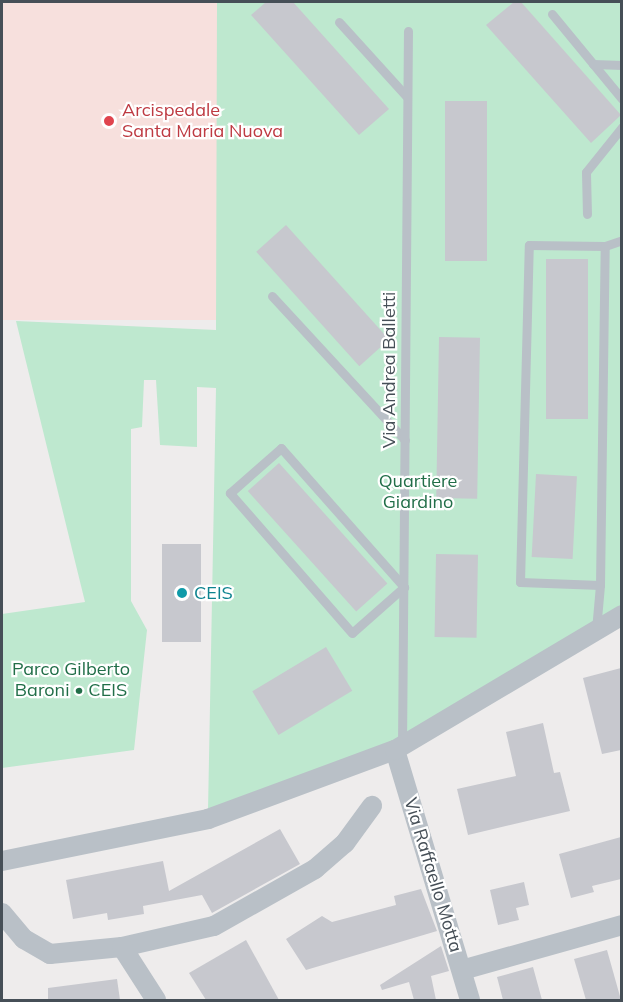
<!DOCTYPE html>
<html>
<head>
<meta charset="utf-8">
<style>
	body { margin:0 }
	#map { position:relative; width:623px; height:1002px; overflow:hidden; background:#eeecec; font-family:Mulish,sans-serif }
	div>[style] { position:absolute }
	.medical>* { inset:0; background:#f7e0dd; transform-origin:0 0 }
	.green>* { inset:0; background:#bee8cf }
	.building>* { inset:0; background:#c7c8ce; transform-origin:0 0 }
	.lane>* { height:9px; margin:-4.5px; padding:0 4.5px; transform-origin:4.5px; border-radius:4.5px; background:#b9c0c7 }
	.street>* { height:20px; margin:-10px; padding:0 10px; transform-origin:10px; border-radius:10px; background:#b9c0c7 }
	.dots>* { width:16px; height:16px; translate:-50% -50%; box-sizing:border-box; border:3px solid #fff; border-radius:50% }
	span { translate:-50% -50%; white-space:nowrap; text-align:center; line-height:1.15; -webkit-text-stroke:4.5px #fff; paint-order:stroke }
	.health-label { font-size:18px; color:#be3a42 }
	.left { translate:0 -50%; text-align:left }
	.street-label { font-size:18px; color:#464f57 }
	.park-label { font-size:18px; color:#216e48 }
	.culture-label { font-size:18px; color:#0d838f }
	.frame { position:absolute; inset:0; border:3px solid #464f57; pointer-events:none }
</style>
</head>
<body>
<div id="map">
	<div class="medical">
		<i style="left:2px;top:2px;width:215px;height:318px"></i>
	</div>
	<div class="green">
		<i style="clip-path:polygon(217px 2px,621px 2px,621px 610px,393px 743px,208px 811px,216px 388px,197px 387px,197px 447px,160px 445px,156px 380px,144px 380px,142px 427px,131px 429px,131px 601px,147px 630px,134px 750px,2px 768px,2px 614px,85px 602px,16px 321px,216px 330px)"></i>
	</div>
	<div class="building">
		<i style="clip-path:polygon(266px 2px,293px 2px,389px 109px,359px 135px,251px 15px)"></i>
		<i style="clip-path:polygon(514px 2px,521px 2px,621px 115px,591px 143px,486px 25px)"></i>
		<i style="left:445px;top:101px;width:42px;height:160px"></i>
		<i style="left:286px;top:225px;width:154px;height:40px;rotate:48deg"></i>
		<i style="left:546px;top:259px;width:42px;height:160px"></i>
		<i style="left:439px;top:337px;width:41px;height:161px;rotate:1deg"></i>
		<i style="left:279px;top:463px;width:162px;height:42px;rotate:48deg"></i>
		<i style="left:536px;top:474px;width:41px;height:83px;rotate:3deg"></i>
		<i style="left:201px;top:544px;width:98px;height:39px;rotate:90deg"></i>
		<i style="left:436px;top:554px;width:42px;height:83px;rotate:1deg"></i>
		<i style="left:326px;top:647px;width:51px;height:86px;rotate:59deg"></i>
		<i style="clip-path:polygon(621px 668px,621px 750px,602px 754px,583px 678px)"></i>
		<i style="clip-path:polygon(543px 723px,554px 773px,560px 772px,570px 811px,468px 835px,457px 789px,516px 776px,506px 732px)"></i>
		<i style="clip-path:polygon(280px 829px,300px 864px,212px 913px,202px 895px,143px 906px,144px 914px,108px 920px,107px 913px,73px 919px,66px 880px,163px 861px,169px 891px)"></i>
		<i style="clip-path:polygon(621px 837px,621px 879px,592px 886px,594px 892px,571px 898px,559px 854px)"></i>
		<i style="clip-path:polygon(524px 882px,529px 905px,516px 908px,519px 920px,498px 925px,490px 890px)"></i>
		<i style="clip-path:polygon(421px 889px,437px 931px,306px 970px,286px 939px,322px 916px,332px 922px,396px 905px,394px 896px)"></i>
		<i style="clip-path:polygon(246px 940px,279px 1000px,206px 1000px,189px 973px)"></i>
		<i style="clip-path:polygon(441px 946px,449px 971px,431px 976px,436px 1000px,414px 1000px,409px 982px,382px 990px,380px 985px)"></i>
		<i style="clip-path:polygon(607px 950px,621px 1000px,586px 1000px,574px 959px)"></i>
		<i style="clip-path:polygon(533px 967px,542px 1000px,503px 1000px,497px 977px)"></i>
		<i style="clip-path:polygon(117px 979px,120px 1000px,48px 1000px,48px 988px)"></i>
	</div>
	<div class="lane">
		<i style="left:552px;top:14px;width:110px;rotate:50.5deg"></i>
		<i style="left:339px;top:22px;width:101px;rotate:47.8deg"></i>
		<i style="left:593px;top:64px;width:29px;rotate:2deg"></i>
		<i style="left:587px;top:214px;width:42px;rotate:-91.4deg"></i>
		<i style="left:586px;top:172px;width:58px;rotate:-51.3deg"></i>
		<i style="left:272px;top:296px;width:196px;rotate:47.3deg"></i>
		<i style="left:281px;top:448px;width:186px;rotate:48.5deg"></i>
		<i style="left:404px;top:587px;width:69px;rotate:138.5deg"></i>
		<i style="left:352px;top:633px;width:186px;rotate:-131.1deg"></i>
		<i style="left:230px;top:493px;width:68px;rotate:-41.4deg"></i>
		<i style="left:600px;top:585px;width:80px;rotate:-177.9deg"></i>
		<i style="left:520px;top:582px;width:337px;rotate:-88.5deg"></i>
		<i style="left:529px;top:245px;width:76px;rotate:0.8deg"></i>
		<i style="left:596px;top:630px;width:45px;rotate:-84.9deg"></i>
		<i style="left:600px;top:585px;width:339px;rotate:-89.2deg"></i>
		<i style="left:605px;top:246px;width:18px;rotate:-19deg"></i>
		<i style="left:402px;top:746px;width:715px;rotate:-89.52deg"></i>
	</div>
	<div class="street">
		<i style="left:395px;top:750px;width:261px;rotate:73.3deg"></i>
		<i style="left:2px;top:861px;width:210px;rotate:-11.5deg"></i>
		<i style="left:208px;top:819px;width:199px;rotate:-20.3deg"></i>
		<i style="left:395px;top:750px;width:264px;rotate:-30.7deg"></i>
		<i style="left:2px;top:913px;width:34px;rotate:50deg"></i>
		<i style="left:24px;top:939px;width:30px;rotate:30deg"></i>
		<i style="left:50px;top:954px;width:72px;rotate:-5.6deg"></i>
		<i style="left:122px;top:947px;width:94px;rotate:-12.9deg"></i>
		<i style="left:214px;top:926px;width:116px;rotate:-29.4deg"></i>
		<i style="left:315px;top:869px;width:40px;rotate:-41deg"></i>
		<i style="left:345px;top:843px;width:46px;rotate:-53.9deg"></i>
		<i style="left:122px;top:947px;width:63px;rotate:57.3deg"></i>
		<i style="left:462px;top:970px;width:166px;rotate:-15.7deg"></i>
	</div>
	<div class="dots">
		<i style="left:109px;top:121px;background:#e0444e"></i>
		<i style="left:182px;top:593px;background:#0f9aa8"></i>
	</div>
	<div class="health-label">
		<span class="left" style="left:122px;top:121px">Arcispedale<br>Santa Maria Nuova</span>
	</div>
	<div class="street-label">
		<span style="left:389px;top:370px;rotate:-90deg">Via Andrea Balletti</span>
		<span style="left:433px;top:875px;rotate:73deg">Via Raffaello Motta</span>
	</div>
	<div class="park-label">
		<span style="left:418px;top:492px">Quartiere<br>Giardino</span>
		<span style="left:71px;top:680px">Parco Gilberto<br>Baroni • CEIS</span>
	</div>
	<div class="culture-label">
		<span class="left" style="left:194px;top:593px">CEIS</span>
	</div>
	<div class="frame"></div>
</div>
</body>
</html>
